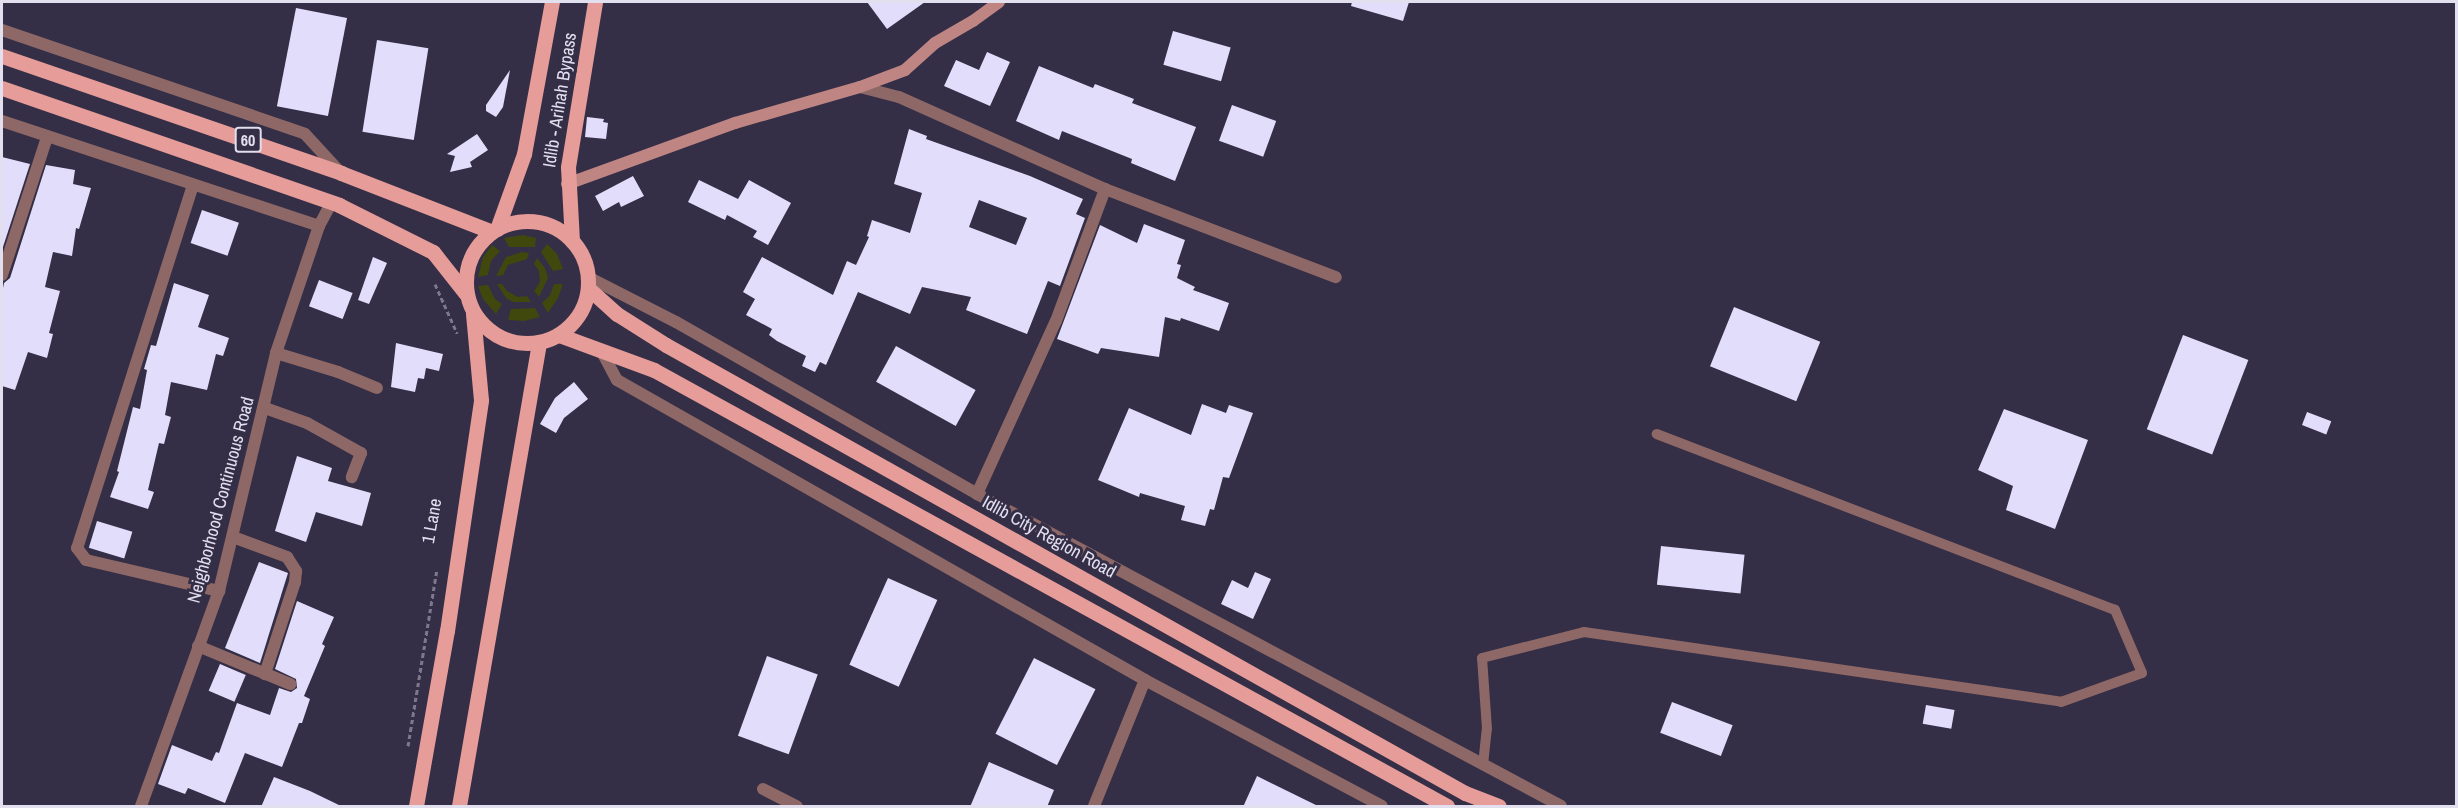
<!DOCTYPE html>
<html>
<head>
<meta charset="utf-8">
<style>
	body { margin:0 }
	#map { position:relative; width:2458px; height:808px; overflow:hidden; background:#342e46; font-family:"Archivo Narrow",sans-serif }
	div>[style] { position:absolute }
	.green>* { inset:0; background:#40480d }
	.building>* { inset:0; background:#e3ddfc; transform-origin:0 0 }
	.path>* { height:3px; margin-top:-1.5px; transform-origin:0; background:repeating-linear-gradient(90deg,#7d798d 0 4.5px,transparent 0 7.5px) }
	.lane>* { height:10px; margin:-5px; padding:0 5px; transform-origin:5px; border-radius:5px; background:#8d6866 }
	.street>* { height:12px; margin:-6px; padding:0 6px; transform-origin:6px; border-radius:6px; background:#8d6866 }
	.secondary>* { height:12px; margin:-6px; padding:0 6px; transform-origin:6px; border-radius:6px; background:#bf8583 }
	.primary>* { height:15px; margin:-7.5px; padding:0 7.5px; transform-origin:7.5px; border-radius:7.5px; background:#e69c98 }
	.primary>.ring { margin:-7.5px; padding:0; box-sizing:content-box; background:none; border:15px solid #e69c98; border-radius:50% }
	span { translate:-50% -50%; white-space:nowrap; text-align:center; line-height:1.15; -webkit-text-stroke:6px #342e46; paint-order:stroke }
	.shield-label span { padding:2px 4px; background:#342e46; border:2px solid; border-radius:4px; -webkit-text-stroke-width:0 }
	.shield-label { font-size:16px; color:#e2dfef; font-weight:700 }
	.street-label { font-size:18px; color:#e2dfef }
	.frame { position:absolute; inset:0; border:3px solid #e2dfef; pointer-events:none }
</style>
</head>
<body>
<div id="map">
	<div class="green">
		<i style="clip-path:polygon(523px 235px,536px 238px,535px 247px,509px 247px,504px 238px)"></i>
		<i style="clip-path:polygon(547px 244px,557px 254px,563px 269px,553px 271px,541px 252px)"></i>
		<i style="clip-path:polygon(492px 245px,500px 251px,491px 261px,488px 275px,478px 277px,483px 257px)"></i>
		<i style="clip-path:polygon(522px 252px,529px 253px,527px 259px,508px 265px,503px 275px,496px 276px,506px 257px)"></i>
		<i style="clip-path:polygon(537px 258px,545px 268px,548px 278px,539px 297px,534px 291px,540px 282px,539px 271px,534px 264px)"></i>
		<i style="clip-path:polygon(497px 284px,502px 284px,507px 291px,518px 297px,527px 296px,531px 302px,513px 302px,506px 298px)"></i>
		<i style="clip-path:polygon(554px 284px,563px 284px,558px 298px,548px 313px,542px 303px,550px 295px)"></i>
		<i style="clip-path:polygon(488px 285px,495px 299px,502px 304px,496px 314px,483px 299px,478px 286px)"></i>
		<i style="clip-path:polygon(535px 308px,540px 317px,524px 321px,508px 320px,511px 309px)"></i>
	</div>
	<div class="building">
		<i style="clip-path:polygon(867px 2px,925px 2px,887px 29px)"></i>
		<i style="clip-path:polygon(1352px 2px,1409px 2px,1403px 21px,1351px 6px)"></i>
		<i style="left:296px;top:8px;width:52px;height:100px;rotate:11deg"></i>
		<i style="left:1173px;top:31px;width:60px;height:35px;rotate:16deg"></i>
		<i style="left:377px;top:40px;width:52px;height:93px;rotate:9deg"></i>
		<i style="clip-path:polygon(987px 52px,1010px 62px,990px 106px,944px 86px,956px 60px,979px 70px)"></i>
		<i style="clip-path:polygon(1039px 66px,1093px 88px,1095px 84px,1134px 99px,1132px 103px,1196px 127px,1175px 181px,1131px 163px,1132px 159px,1062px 131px,1059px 140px,1016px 121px)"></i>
		<i style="clip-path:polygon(510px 70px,503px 107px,496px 117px,486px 111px,486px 105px)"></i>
		<i style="left:1232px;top:105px;width:47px;height:38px;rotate:20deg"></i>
		<i style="clip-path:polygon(587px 117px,604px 119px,603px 122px,608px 123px,606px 139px,585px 137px)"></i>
		<i style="clip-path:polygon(evenodd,909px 129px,927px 136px,926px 139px,1030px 176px,1083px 199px,1076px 214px,1085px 218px,1060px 286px,1048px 281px,1027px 334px,966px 310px,971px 297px,922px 287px,910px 314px,858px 292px,826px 365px,820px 362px,815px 372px,802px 366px,806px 356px,777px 341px,769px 335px,772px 329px,746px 315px,755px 299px,743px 292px,762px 257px,833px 295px,847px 261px,856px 265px,869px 237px,867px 236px,872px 220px,910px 233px,922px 193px,894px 184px,909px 129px,979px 200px,1027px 218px,1016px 245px,969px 227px,979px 200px)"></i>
		<i style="clip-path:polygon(477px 134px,488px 150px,470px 162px,472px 167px,450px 172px,455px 156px,447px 154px)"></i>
		<i style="clip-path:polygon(2px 157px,30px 164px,2px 250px)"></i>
		<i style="clip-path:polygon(46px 165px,75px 170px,73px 184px,91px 188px,79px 229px,76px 228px,72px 256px,53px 252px,45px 287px,60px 291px,49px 333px,53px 334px,47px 358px,28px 352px,15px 390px,2px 386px,2px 293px,4px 283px,10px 278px)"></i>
		<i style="clip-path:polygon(633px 176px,644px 196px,621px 207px,619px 202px,603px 211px,595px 196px)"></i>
		<i style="clip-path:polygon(699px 180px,738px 199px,749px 180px,791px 203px,768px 245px,753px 237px,757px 231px,727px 215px,725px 220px,688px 202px)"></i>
		<i style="left:202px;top:210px;width:39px;height:35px;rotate:19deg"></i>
		<i style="clip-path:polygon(1144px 224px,1185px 240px,1177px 264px,1181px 265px,1177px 278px,1195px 287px,1193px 290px,1229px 303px,1219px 331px,1181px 318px,1180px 321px,1165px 317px,1159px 357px,1101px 348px,1098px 354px,1057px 339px,1100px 225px,1137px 243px)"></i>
		<i style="clip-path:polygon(373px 257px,387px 263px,369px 304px,358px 300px)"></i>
		<i style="left:319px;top:280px;width:36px;height:28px;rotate:21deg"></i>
		<i style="clip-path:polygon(174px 283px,209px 295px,198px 327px,229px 338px,223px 356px,216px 354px,207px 390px,171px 382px,165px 415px,171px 417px,164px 444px,159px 443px,148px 490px,154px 492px,148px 509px,110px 497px,119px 472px,117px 471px,133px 407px,140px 409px,147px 370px,144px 369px,151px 345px,156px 346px)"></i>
		<i style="left:1734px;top:307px;width:93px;height:64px;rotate:22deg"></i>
		<i style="left:2183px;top:335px;width:70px;height:101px;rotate:21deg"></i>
		<i style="clip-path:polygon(396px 343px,443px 354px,439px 371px,426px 368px,424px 379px,418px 378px,415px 392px,391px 387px)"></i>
		<i style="left:896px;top:346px;width:91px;height:41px;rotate:29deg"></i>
		<i style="clip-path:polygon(574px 382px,588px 399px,564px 418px,556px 433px,540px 424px,555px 398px)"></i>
		<i style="clip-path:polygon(1202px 404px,1226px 413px,1229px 405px,1253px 413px,1229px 478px,1223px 477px,1214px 510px,1210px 509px,1205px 526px,1181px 520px,1185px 506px,1140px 493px,1139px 497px,1098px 480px,1129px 408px,1191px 435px)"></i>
		<i style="clip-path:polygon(2004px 409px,2088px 440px,2055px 529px,2006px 510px,2013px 486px,1978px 470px)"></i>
		<i style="left:2307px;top:412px;width:26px;height:14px;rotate:21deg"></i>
		<i style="clip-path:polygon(297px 456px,332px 468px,328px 481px,371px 493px,362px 526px,316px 512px,306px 542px,275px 531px)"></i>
		<i style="left:97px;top:521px;width:37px;height:28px;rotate:17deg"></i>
		<i style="left:1661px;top:546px;width:84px;height:39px;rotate:6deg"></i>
		<i style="clip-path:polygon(259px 562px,288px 573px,260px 663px,225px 648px)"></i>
		<i style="clip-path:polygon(1255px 572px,1271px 579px,1253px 619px,1221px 604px,1232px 580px,1248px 588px)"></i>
		<i style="left:888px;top:578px;width:54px;height:95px;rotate:24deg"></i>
		<i style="clip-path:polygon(297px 601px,334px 617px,322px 644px,325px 646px,304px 696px,310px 699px,302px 723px,299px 723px,282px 767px,245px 753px,225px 803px,188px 788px,185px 794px,158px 784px,172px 745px,212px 761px,216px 752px,219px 753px,237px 703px,270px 715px,279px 688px,291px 692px,297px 688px,296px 679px,275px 669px)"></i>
		<i style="left:767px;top:656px;width:54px;height:85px;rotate:20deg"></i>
		<i style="left:1034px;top:658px;width:69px;height:85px;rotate:27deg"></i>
		<i style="left:220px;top:664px;width:28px;height:29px;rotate:23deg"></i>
		<i style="left:1672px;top:702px;width:65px;height:33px;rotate:21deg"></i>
		<i style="left:1926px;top:705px;width:29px;height:19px;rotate:10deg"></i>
		<i style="clip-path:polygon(989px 762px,1054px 790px,1047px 807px,970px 807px)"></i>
		<i style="clip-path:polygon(1257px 776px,1320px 807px,1243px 807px)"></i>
		<i style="clip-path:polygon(274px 777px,310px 791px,343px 807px,261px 807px)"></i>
	</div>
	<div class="path">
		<i style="left:435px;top:284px;width:54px;rotate:65.8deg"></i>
		<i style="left:408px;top:746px;width:179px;rotate:-80.7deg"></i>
	</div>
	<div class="lane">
		<i style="left:1483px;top:765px;width:36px;rotate:-84deg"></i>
		<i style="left:1487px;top:729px;width:71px;rotate:-94deg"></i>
		<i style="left:1482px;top:658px;width:105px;rotate:-14.3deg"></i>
		<i style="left:1584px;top:632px;width:482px;rotate:8.3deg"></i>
		<i style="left:2061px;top:702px;width:86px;rotate:-19.7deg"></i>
		<i style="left:2142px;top:673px;width:69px;rotate:-113.2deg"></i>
		<i style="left:2115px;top:610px;width:491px;rotate:-159deg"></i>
	</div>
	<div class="street">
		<i style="left:2px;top:30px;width:320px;rotate:18.9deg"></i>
		<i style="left:305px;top:134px;width:52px;rotate:47.4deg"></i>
		<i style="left:860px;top:87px;width:40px;rotate:14.4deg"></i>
		<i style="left:899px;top:97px;width:226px;rotate:24.1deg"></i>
		<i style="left:1105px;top:189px;width:247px;rotate:20.9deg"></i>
		<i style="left:2px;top:121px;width:334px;rotate:18.3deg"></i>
		<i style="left:193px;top:185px;width:381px;rotate:107.7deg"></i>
		<i style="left:77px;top:548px;width:15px;rotate:53deg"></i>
		<i style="left:86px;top:560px;width:137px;rotate:13.1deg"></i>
		<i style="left:2px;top:275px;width:145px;rotate:-71.9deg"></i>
		<i style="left:588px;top:277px;width:99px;rotate:27.1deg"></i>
		<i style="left:676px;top:322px;width:347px;rotate:29.7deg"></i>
		<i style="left:977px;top:494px;width:662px;rotate:28.11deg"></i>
		<i style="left:602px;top:352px;width:32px;rotate:62deg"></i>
		<i style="left:617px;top:380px;width:607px;rotate:29.6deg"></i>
		<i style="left:1145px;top:680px;width:268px;rotate:28deg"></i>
		<i style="left:276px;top:353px;width:65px;rotate:17deg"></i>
		<i style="left:338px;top:372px;width:42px;rotate:22.3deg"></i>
		<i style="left:265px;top:408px;width:45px;rotate:19.7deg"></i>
		<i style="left:307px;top:423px;width:62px;rotate:29.1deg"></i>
		<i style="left:361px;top:453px;width:26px;rotate:111deg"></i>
		<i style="left:977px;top:494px;width:190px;rotate:-65.5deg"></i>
		<i style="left:1056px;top:321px;width:141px;rotate:-69.6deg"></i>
		<i style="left:233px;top:537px;width:58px;rotate:20.3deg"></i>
		<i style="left:287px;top:557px;width:17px;rotate:57deg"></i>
		<i style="left:296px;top:571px;width:11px;rotate:95deg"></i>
		<i style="left:295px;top:582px;width:97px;rotate:108.1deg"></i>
		<i style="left:198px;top:646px;width:100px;rotate:22.4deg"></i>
		<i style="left:763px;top:789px;width:38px;rotate:27deg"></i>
		<i style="left:141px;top:806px;width:229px;rotate:-70.1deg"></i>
		<i style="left:219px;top:591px;width:245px;rotate:-76.5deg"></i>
		<i style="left:276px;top:353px;width:134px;rotate:-71.3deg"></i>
		<i style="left:319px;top:226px;width:27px;rotate:-62deg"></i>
		<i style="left:1094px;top:806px;width:136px;rotate:-68deg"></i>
	</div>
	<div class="secondary">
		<i style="left:567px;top:184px;width:179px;rotate:-20deg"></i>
		<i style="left:735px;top:123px;width:130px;rotate:-16.1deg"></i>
		<i style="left:860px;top:87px;width:48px;rotate:-20.7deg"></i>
		<i style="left:905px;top:70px;width:40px;rotate:-42deg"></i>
		<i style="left:935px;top:43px;width:44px;rotate:-30.1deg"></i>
		<i style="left:973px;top:21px;width:32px;rotate:-36deg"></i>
	</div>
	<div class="primary">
		<i style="left:2px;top:56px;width:359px;rotate:19deg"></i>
		<i style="left:341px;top:173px;width:162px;rotate:21.3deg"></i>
		<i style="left:2px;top:88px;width:357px;rotate:19.1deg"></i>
		<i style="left:339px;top:205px;width:105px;rotate:26.6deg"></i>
		<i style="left:433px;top:252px;width:53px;rotate:51.8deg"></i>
		<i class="ring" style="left:466px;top:221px;width:107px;height:107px"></i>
		<i style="left:497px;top:229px;width:80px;rotate:-70.2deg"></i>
		<i style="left:524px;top:154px;width:155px;rotate:-79.6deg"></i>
		<i style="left:572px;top:241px;width:74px;rotate:-93.1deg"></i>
		<i style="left:568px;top:167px;width:167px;rotate:-80.7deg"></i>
		<i style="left:588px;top:288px;width:39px;rotate:42deg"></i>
		<i style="left:617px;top:314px;width:58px;rotate:32.3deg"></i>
		<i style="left:666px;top:345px;width:916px;rotate:29.28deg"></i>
		<i style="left:1465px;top:793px;width:36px;rotate:21deg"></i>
		<i style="left:559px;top:335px;width:101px;rotate:20.2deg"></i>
		<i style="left:654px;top:370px;width:905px;rotate:28.8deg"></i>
		<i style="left:416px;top:806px;width:178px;rotate:-80deg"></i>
		<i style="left:447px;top:631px;width:233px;rotate:-81.6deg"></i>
		<i style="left:481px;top:400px;width:87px;rotate:-95.3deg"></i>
		<i style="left:459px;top:806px;width:471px;rotate:-80.2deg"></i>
	</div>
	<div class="shield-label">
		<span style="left:248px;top:140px">60</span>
	</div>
	<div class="street-label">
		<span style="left:560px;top:100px;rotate:-81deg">Idlib - Arihah Bypass</span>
		<span style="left:221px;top:500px;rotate:-75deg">Neighborhood Continuous Road</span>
		<span style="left:432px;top:521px;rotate:-80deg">1 Lane</span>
		<span style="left:1049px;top:537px;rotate:29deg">Idlib City Region Road</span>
	</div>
	<div class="frame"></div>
</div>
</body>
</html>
